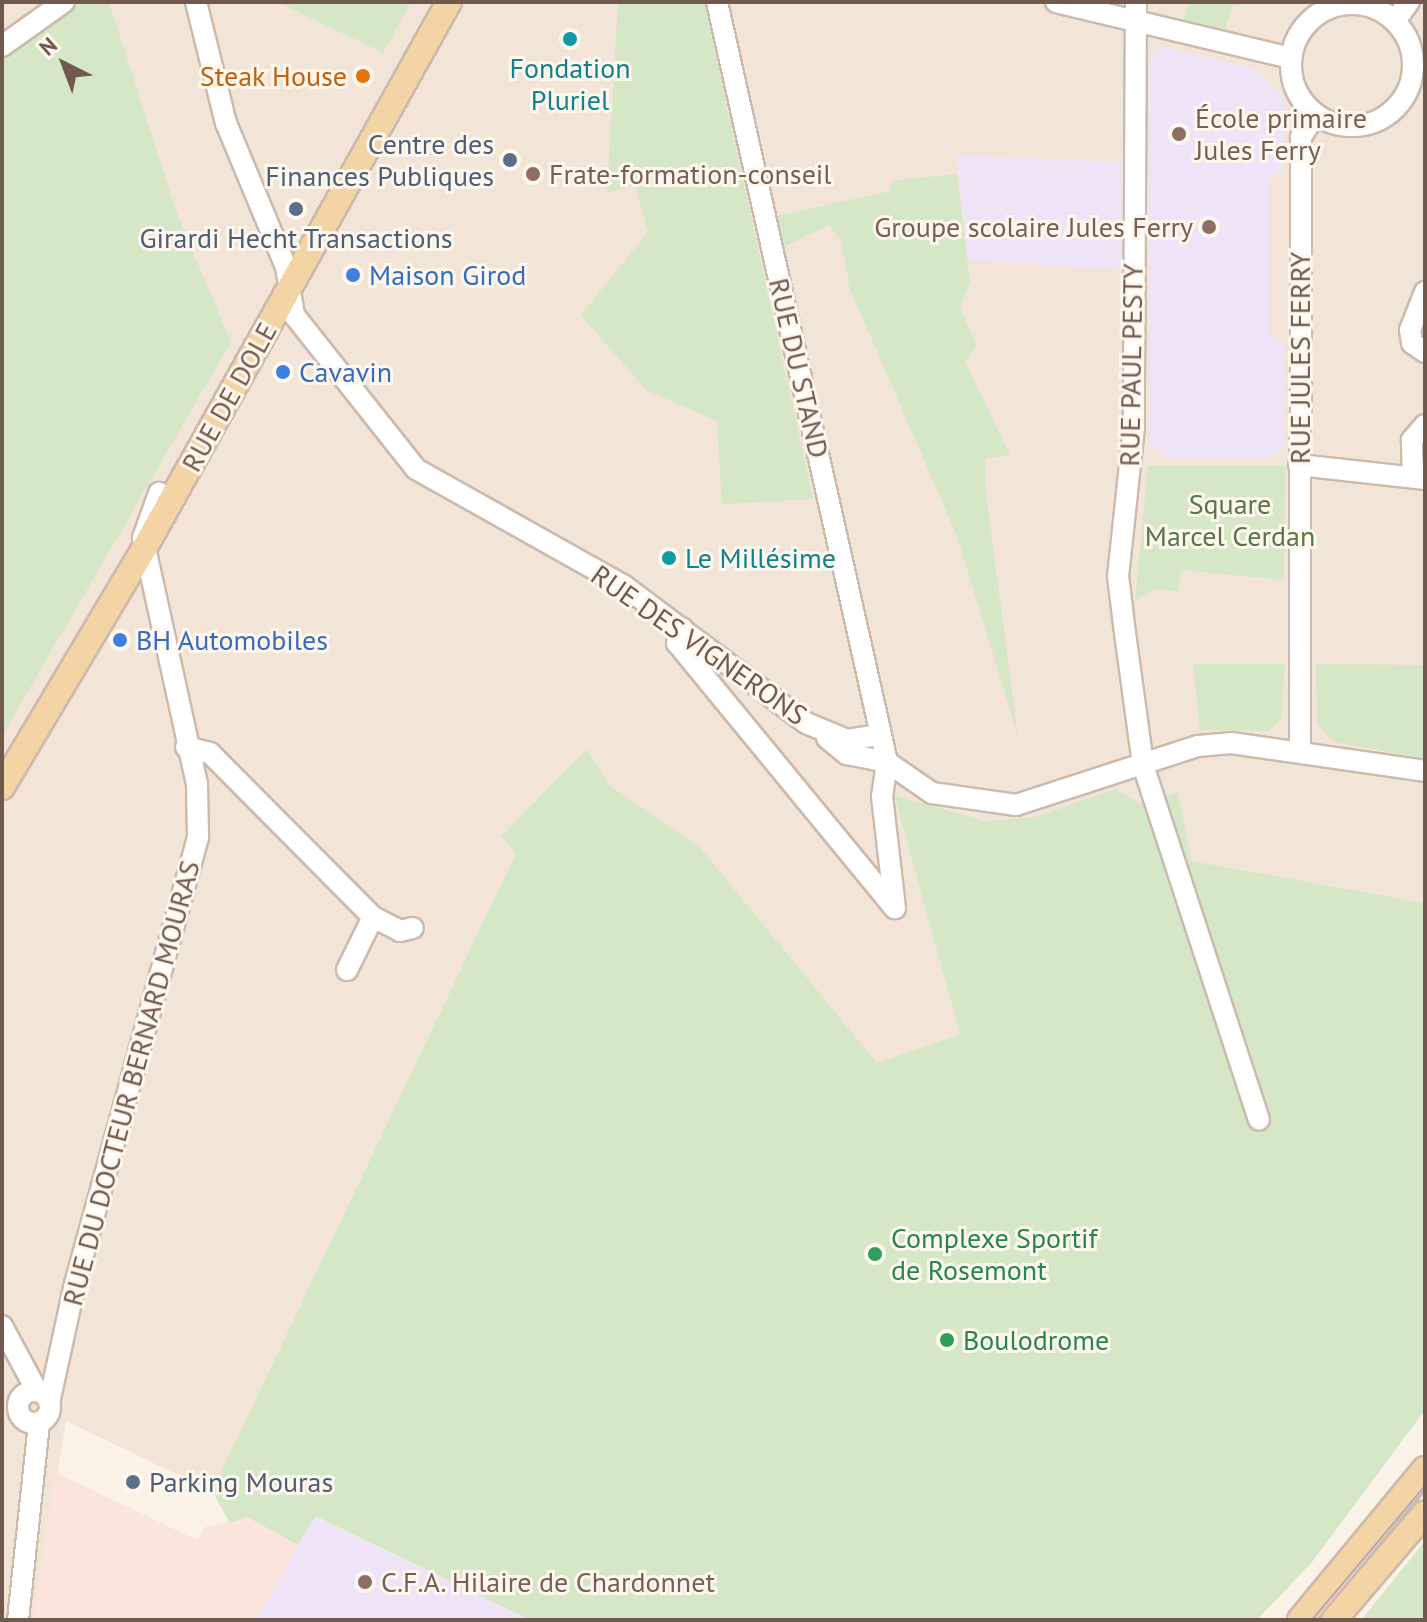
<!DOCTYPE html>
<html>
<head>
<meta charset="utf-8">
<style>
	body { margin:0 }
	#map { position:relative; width:1427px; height:1622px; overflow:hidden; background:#fbf2e7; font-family:"PT Sans",sans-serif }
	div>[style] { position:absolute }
	.residential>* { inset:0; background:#f2e4d6 }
	.commercial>* { inset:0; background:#fae4dc }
	.education>* { inset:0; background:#efe4f7 }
	.green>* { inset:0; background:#d5e7c7 }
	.roads { filter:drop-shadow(2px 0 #ccbaae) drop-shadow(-2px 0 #ccbaae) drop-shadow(0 2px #ccbaae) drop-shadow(0 -2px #ccbaae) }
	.minor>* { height:20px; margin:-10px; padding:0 10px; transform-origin:10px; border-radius:10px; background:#fff }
	.minor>.ring { margin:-10px; padding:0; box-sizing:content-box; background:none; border:20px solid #fff; border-radius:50% }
	.major>* { height:24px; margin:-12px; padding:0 12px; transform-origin:12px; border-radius:12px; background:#f3d4a5 }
	.tram>* { height:2px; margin:-1px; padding:0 1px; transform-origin:1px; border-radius:1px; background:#b5a6c4 }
	.dots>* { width:22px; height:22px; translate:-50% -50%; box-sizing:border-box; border:4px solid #fdf7ed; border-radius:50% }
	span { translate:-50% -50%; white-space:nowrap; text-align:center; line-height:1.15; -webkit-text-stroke:6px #fdf7ed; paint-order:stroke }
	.culture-label { font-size:28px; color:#0d838f }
	.left { translate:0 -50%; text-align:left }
	.food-label { font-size:28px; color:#c56008 }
	.right { translate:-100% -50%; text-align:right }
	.education-label { font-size:28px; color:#785e54 }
	.service-label { font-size:28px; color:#4e5e75 }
	.shop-label { font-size:28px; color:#366cbe }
	.street-label { font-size:28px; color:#72594e }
	.park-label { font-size:28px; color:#567747 }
	.leisure-label { font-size:28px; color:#27864d }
	.frame { position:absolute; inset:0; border:4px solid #72594e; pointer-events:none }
	.north { position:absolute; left:24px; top:24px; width:80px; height:80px; -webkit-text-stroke:6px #fdf7ed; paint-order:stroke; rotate:318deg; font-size:22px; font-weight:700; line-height:32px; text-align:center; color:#72594e }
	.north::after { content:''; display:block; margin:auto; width:28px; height:36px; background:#72594e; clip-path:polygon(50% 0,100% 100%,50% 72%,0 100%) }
</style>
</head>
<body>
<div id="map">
	<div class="residential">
		<i style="clip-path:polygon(2px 2px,1425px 2px,1425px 903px,1192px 861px,1176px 792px,1141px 804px,1116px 790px,1035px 817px,985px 821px,894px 795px,960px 1034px,877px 1063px,699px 846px,610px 787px,587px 749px,502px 835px,516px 853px,212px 1491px,66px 1421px,33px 1620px,2px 1620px)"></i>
	</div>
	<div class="commercial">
		<i style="clip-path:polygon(55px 1472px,197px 1540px,205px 1527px,247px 1517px,298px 1545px,257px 1620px,33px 1620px)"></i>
	</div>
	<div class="education">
		<i style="clip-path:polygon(1161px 46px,1256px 69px,1283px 98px,1283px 169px,1269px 180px,1269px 335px,1284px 344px,1283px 447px,1273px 458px,1161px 457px,1161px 450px,1150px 449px,1149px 59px)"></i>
		<i style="clip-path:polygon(956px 155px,1122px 162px,1123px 270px,968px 260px)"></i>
		<i style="clip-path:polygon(314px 1516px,530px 1620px,257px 1620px)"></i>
	</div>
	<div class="green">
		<i style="clip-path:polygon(78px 2px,109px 2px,177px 214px,231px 342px,2px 736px,2px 53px)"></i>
		<i style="clip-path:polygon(278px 2px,411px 2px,383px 53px)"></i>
		<i style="clip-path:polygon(618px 2px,704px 2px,813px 499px,722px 504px,717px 421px,646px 390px,581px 315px,648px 232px,635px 185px,607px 193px)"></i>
		<i style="clip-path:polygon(1189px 2px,1265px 2px,1233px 5px,1225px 29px,1184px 20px)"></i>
		<i style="clip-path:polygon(957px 174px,970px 283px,960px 307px,977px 346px,965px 362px,1010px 455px,985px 459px,985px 487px,1018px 736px,957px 536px,850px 289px,841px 241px,829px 225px,785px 246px,776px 216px,891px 191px,891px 181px)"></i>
		<i style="clip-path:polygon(1148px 466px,1285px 466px,1284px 580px,1181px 570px,1178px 591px,1154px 589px,1135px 601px)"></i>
		<i style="clip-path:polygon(1193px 664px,1285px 664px,1281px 719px,1268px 731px,1200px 730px)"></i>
		<i style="clip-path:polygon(1316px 664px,1425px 665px,1424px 758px,1333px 742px,1317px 723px)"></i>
		<i style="clip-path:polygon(587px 749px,610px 786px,699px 846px,877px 1063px,960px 1034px,894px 795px,985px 821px,1035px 817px,1116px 789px,1141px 804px,1177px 792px,1192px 861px,1425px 903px,1425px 1410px,1312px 1562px,1257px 1620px,530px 1620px,315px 1516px,298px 1545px,247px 1517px,230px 1523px,212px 1491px,516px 853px,501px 836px)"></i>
		<i style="clip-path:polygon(1425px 1541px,1425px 1620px,1361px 1620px)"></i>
	</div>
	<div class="roads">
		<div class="minor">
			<i style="left:196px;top:2px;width:125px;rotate:76.1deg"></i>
			<i style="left:226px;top:123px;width:156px;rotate:67.4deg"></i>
			<i style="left:286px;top:267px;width:49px;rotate:80.5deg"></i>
			<i style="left:294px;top:315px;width:196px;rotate:51.6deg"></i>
			<i style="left:416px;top:469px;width:237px;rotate:29.3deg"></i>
			<i style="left:623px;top:585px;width:229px;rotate:37deg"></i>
			<i style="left:806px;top:723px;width:44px;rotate:22.5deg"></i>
			<i style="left:847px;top:740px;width:31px;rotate:-9deg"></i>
			<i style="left:717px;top:2px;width:779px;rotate:77.39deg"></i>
			<i style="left:887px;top:762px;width:55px;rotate:34.6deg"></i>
			<i style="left:932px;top:793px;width:85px;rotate:8.1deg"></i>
			<i style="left:1016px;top:805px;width:191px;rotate:-18deg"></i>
			<i style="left:1198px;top:746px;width:33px;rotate:-5deg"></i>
			<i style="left:1231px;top:743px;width:196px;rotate:8.2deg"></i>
			<i style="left:1056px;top:2px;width:242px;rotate:13.4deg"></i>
			<i style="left:1136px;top:2px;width:425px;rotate:90.3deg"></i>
			<i style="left:1134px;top:427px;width:150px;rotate:96.1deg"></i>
			<i style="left:1118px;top:576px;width:57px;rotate:83deg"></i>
			<i style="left:1125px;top:633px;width:133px;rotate:82.2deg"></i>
			<i style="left:1143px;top:765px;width:373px;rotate:71.9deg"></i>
			<i class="ring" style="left:1291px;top:4px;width:102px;height:102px"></i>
			<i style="left:1395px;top:21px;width:24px;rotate:-54deg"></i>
			<i style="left:2px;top:46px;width:76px;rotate:-35.4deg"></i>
			<i style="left:1425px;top:292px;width:41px;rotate:111.5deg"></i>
			<i style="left:1410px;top:330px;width:13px;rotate:81deg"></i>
			<i style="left:1412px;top:343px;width:16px;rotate:35deg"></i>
			<i style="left:1299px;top:465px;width:127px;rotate:6.3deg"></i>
			<i style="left:1425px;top:471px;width:13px;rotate:162deg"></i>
			<i style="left:1413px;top:475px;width:35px;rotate:-92deg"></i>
			<i style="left:1412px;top:440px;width:20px;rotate:-49deg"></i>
			<i style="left:682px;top:628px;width:16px;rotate:108deg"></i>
			<i style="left:677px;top:643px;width:343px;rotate:50.6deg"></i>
			<i style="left:827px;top:738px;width:26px;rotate:39deg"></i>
			<i style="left:847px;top:754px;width:41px;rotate:11.3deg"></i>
			<i style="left:887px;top:762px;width:34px;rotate:98deg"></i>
			<i style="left:882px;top:796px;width:113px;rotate:83.4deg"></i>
			<i style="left:186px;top:747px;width:25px;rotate:14deg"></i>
			<i style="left:210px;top:753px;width:231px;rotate:45.2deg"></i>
			<i style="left:373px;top:917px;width:30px;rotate:27deg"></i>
			<i style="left:400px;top:931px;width:13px;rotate:-13deg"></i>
			<i style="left:1300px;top:751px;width:614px;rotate:-89.91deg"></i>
			<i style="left:1301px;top:137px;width:27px;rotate:-57deg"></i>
			<i style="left:347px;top:970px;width:59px;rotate:-63.9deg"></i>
			<i style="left:2px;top:1326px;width:74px;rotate:61.7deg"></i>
			<i class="ring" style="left:18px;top:1391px;width:12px;height:12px"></i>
			<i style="left:49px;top:1403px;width:122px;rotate:-77.7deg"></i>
			<i style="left:75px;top:1284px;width:464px;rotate:-74.6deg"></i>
			<i style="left:198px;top:837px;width:53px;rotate:-91.1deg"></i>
			<i style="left:197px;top:784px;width:252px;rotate:-102.4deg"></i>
			<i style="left:143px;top:538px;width:48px;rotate:-70.4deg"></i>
			<i style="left:18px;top:1620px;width:199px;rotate:-83.9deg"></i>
		</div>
		<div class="major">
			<i style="left:2px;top:787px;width:279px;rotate:-59.2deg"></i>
			<i style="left:145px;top:547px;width:624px;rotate:-60.85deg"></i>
			<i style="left:1300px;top:1620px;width:196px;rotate:-50.4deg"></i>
			<i style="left:1334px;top:1620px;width:140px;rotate:-49.6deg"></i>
		</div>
	</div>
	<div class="tram">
		<i style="left:1312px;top:1620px;width:175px;rotate:-49.9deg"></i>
	</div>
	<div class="dots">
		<i style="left:570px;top:39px;background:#0f9aa8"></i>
		<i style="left:363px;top:76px;background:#e8710a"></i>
		<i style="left:1179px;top:134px;background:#8d6e63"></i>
		<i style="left:510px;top:160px;background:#5c6f8a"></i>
		<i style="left:533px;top:174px;background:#8d6e63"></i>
		<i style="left:296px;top:209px;background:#5c6f8a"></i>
		<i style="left:1209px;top:227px;background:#8d6e63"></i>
		<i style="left:353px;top:275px;background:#3f7fe0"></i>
		<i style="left:283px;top:372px;background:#3f7fe0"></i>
		<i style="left:669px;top:558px;background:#0f9aa8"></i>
		<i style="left:120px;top:640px;background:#3f7fe0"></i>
		<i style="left:875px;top:1254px;background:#2e9e5b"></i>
		<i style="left:947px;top:1340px;background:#2e9e5b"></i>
		<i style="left:133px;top:1482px;background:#5c6f8a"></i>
		<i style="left:365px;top:1582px;background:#8d6e63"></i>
	</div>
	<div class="culture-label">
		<span style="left:570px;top:84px">Fondation<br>Pluriel</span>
		<span class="left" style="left:685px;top:558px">Le Millésime</span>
	</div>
	<div class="food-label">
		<span class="right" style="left:347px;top:76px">Steak House</span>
	</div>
	<div class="education-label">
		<span class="left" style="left:1195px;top:134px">École primaire<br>Jules Ferry</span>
		<span class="left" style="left:549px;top:174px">Frate-formation-conseil</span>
		<span class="right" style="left:1193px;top:227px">Groupe scolaire Jules Ferry</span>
		<span class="left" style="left:381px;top:1582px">C.F.A. Hilaire de Chardonnet</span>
	</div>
	<div class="service-label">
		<span class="right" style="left:494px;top:160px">Centre des<br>Finances Publiques</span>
		<span style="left:296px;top:238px">Girardi Hecht Transactions</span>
		<span class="left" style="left:149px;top:1482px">Parking Mouras</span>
	</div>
	<div class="shop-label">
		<span class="left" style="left:369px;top:275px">Maison Girod</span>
		<span class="left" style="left:299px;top:372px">Cavavin</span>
		<span class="left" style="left:136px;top:640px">BH Automobiles</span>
	</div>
	<div class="street-label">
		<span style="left:1300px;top:358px;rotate:-90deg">RUE JULES FERRY</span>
		<span style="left:1131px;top:365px;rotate:-89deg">RUE PAUL PESTY</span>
		<span style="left:799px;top:368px;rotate:77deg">RUE DU STAND</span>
		<span style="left:229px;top:397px;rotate:-61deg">RUE DE DOLE</span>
		<span style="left:699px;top:645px;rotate:35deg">RUE DES VIGNERONS</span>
		<span style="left:131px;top:1083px;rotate:-75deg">RUE DU DOCTEUR BERNARD MOURAS</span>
	</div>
	<div class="park-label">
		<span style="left:1230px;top:520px">Square<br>Marcel Cerdan</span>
	</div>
	<div class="leisure-label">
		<span class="left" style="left:891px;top:1254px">Complexe Sportif<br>de Rosemont</span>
		<span class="left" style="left:963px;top:1340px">Boulodrome</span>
	</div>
	<div class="frame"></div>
	<div class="north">N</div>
</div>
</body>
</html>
